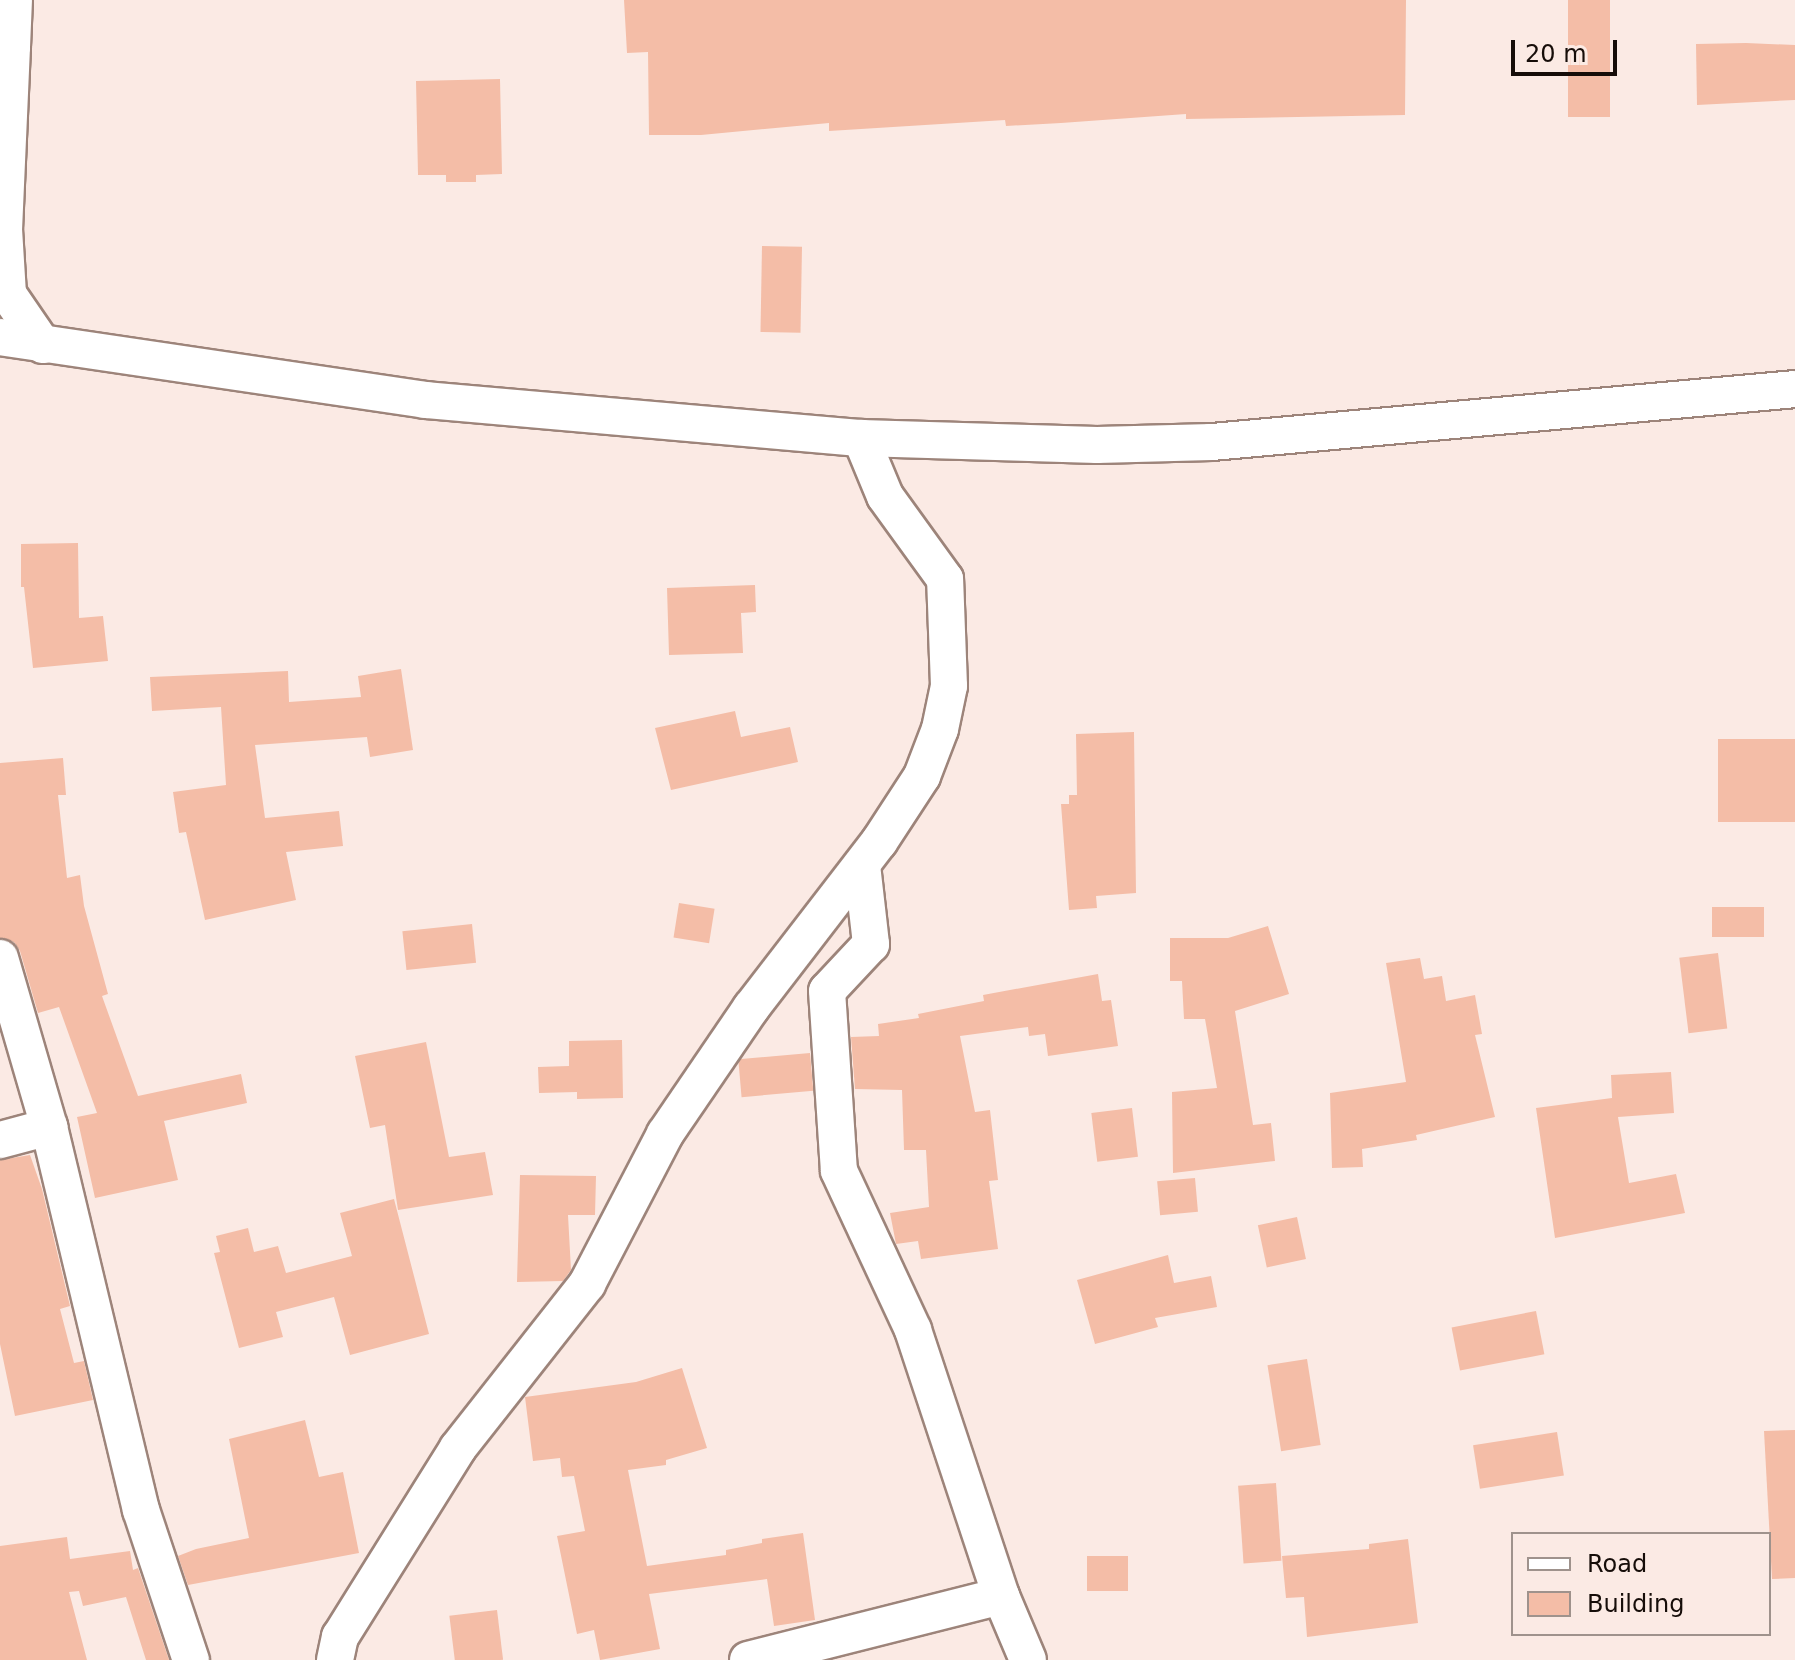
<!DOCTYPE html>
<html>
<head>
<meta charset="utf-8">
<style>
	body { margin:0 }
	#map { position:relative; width:1795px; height:1660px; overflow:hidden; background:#fbeae4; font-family:"DejaVu Sans",sans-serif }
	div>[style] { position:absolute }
	.building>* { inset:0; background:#f4bda7; transform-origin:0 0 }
	.roads { filter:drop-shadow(2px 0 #9d847a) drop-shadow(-2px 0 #9d847a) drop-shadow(0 2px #9d847a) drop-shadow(0 -2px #9d847a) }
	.minor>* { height:36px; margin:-18px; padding:0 18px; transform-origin:18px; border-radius:18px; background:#fff }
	span { translate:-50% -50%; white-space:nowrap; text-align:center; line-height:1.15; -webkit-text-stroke:7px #fbeae4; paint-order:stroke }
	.legend { position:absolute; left:1511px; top:1532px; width:260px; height:104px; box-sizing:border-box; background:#fbeae4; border:2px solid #9f928c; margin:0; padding:10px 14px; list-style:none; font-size:24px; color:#160d09 }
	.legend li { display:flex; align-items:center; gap:16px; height:40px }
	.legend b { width:40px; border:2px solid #9f928c }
	.scale { position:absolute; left:1511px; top:40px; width:106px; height:36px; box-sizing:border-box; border:4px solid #160d09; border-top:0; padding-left:10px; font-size:24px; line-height:28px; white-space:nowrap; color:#160d09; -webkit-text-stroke:6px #fbeae4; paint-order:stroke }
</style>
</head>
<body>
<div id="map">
	<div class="building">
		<i style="clip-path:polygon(624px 0,1406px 0,1405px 115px,1186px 119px,1186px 114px,1061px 123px,1006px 126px,1005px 120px,829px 131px,829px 123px,701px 135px,649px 135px,648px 52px,627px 53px)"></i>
		<i style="left:1568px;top:0;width:42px;height:117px"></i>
		<i style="clip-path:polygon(1746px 43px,1795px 45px,1795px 100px,1697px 105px,1696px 44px)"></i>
		<i style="clip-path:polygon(500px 79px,502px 174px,476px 175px,476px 182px,446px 182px,446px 175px,418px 175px,416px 81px)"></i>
		<i style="left:762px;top:246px;width:40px;height:86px;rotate:1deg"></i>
		<i style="clip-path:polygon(78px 543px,79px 618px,103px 616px,108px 661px,33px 668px,24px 587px,21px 587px,21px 544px)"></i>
		<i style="clip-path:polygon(755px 585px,756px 612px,741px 613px,743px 653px,669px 655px,667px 588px)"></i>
		<i style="clip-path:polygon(401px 669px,413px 750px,370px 757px,367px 737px,255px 745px,265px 818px,339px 811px,343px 846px,286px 852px,296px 900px,205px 920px,186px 832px,179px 833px,173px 792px,226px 785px,221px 707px,152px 711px,150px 677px,288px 671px,289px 702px,361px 697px,358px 676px)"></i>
		<i style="clip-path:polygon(735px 711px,741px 737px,790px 727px,798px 762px,671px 790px,655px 728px)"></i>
		<i style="clip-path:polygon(1134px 732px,1136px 893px,1096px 896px,1097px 908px,1069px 910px,1061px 804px,1069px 804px,1069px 795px,1077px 795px,1076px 734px)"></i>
		<i style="left:1795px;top:739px;width:83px;height:77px;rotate:90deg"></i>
		<i style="clip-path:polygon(63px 758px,66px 795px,58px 795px,67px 878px,80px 875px,84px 906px,108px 994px,102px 996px,138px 1096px,241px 1074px,247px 1103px,164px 1121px,178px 1180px,95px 1198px,77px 1117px,97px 1113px,59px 1007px,38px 1013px,20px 951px,14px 942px,0 938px,0 763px)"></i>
		<i style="left:679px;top:903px;width:36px;height:35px;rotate:9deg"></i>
		<i style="left:1712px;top:907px;width:52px;height:30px"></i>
		<i style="left:472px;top:924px;width:39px;height:70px;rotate:84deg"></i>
		<i style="clip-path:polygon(1268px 926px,1289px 994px,1235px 1011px,1253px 1125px,1271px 1123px,1275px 1161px,1173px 1173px,1172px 1092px,1217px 1088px,1205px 1019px,1184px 1019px,1182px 981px,1170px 981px,1170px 938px,1228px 938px)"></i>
		<i style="left:1718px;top:953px;width:76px;height:39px;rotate:83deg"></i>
		<i style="clip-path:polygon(1420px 958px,1424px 979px,1442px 976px,1446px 1001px,1475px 995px,1482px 1034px,1475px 1035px,1495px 1117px,1416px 1135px,1417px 1140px,1362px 1149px,1363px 1167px,1332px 1168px,1330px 1093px,1406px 1082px,1386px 963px)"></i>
		<i style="clip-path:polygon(1098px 974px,1102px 1001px,1111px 1000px,1118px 1046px,1048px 1056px,1045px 1034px,1029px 1036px,1028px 1027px,960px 1036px,975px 1112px,990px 1110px,998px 1180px,989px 1181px,998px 1249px,921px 1259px,918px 1241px,896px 1244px,890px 1213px,929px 1207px,926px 1150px,904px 1150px,902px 1090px,855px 1089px,851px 1037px,879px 1036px,878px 1024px,919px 1018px,918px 1014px,984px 1001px,983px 995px)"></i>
		<i style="clip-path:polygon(622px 1040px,623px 1098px,577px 1099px,577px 1092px,539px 1093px,538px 1067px,569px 1066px,569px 1041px)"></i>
		<i style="clip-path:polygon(426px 1042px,449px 1157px,485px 1152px,493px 1195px,398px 1210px,385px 1125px,370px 1128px,355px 1056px)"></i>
		<i style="left:810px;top:1053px;width:38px;height:72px;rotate:85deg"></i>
		<i style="clip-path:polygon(1671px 1072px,1674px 1113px,1618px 1117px,1629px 1183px,1676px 1174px,1685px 1213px,1555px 1238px,1536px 1108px,1612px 1098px,1611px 1075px)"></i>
		<i style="left:1132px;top:1108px;width:49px;height:41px;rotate:83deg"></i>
		<i style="clip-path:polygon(30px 1155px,42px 1189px,70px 1306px,60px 1309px,74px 1363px,84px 1361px,93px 1400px,15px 1416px,0 1344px,0 1160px)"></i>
		<i style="clip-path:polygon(520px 1175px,596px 1176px,595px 1215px,568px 1215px,571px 1270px,563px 1281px,517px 1282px)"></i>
		<i style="left:1195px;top:1178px;width:34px;height:38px;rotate:85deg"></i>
		<i style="clip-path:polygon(394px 1199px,429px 1334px,350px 1355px,334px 1297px,276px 1312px,283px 1337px,239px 1348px,214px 1253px,220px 1252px,216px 1236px,248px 1228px,254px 1252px,278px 1246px,286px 1273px,352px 1256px,340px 1213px)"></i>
		<i style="left:1297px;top:1217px;width:43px;height:40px;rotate:78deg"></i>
		<i style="clip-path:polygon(1168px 1255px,1174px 1283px,1211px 1276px,1217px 1307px,1155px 1318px,1158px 1327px,1095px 1344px,1077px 1280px)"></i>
		<i style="left:1536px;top:1311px;width:44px;height:86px;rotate:79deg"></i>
		<i style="left:1307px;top:1359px;width:87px;height:40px;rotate:81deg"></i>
		<i style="clip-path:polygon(682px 1368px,707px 1448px,666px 1460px,666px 1465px,628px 1470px,647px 1566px,726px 1555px,726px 1550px,762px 1543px,762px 1539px,803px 1533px,815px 1620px,774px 1626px,767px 1579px,649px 1594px,660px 1649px,600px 1660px,594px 1630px,577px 1634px,557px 1536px,585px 1531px,574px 1476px,562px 1477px,560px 1458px,533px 1461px,525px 1397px,636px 1382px)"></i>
		<i style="clip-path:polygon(305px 1420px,319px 1477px,343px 1472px,359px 1553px,188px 1585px,178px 1556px,196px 1549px,249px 1538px,229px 1439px)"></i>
		<i style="clip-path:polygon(1795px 1430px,1795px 1578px,1772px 1579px,1764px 1431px)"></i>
		<i style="left:1557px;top:1432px;width:44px;height:85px;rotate:81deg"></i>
		<i style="left:1276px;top:1483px;width:78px;height:38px;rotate:86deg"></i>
		<i style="clip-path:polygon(67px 1537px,70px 1559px,130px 1551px,133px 1570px,138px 1568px,169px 1660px,146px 1660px,126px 1597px,83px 1606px,79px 1591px,69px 1592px,87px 1660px,0 1660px,0 1546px)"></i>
		<i style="clip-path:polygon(1408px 1539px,1418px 1623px,1307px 1637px,1304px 1597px,1286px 1598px,1282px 1556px,1369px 1549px,1369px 1544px)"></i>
		<i style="left:1087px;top:1556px;width:41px;height:35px"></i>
		<i style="left:497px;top:1610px;width:50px;height:48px;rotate:83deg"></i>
	</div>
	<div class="roads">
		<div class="minor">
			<i style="left:12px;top:47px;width:47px;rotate:-87.6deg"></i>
			<i style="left:0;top:50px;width:12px;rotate:-14deg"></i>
			<i style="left:12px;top:47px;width:182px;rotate:92.5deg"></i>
			<i style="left:4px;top:229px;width:65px;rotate:86.5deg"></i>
			<i style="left:8px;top:294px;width:62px;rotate:55.5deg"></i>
			<i style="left:0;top:337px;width:430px;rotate:8.4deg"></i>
			<i style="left:425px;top:400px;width:438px;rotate:5deg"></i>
			<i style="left:861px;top:438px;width:236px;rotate:1.7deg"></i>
			<i style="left:1097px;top:445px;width:115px;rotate:-1.5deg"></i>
			<i style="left:1212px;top:442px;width:585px;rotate:-5.19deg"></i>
			<i style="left:862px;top:865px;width:80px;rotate:83.5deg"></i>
			<i style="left:871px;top:944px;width:64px;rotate:133.1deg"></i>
			<i style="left:827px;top:991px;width:180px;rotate:86.2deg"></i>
			<i style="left:839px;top:1171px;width:175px;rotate:65deg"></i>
			<i style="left:913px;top:1330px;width:280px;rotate:71.7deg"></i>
			<i style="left:1001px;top:1596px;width:69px;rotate:67.1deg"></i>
			<i style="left:0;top:958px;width:176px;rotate:73.8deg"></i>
			<i style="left:49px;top:1127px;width:394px;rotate:76.5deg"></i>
			<i style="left:141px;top:1510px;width:158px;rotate:71.6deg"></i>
			<i style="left:0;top:1140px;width:51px;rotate:-14.9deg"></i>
			<i style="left:335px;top:1660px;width:24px;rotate:-78deg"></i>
			<i style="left:340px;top:1637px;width:223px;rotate:-58deg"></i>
			<i style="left:458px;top:1448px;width:209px;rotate:-51.8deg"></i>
			<i style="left:587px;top:1284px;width:169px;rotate:-62.5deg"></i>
			<i style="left:665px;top:1134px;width:153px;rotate:-55.7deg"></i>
			<i style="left:751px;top:1008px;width:210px;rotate:-52.4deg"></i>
			<i style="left:879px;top:842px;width:79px;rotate:-56.9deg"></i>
			<i style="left:922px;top:776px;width:50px;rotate:-69deg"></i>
			<i style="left:940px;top:729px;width:44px;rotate:-78.2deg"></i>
			<i style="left:949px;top:686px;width:107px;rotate:-92.1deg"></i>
			<i style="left:945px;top:579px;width:102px;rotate:-125.9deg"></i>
			<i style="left:885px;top:496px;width:63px;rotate:-112.5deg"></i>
			<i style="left:748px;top:1660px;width:261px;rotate:-14.2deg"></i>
		</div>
	</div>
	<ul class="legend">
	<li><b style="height:10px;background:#fff"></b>Road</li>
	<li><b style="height:22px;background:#f4bda7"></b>Building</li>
	</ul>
	<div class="scale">20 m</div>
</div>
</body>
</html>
